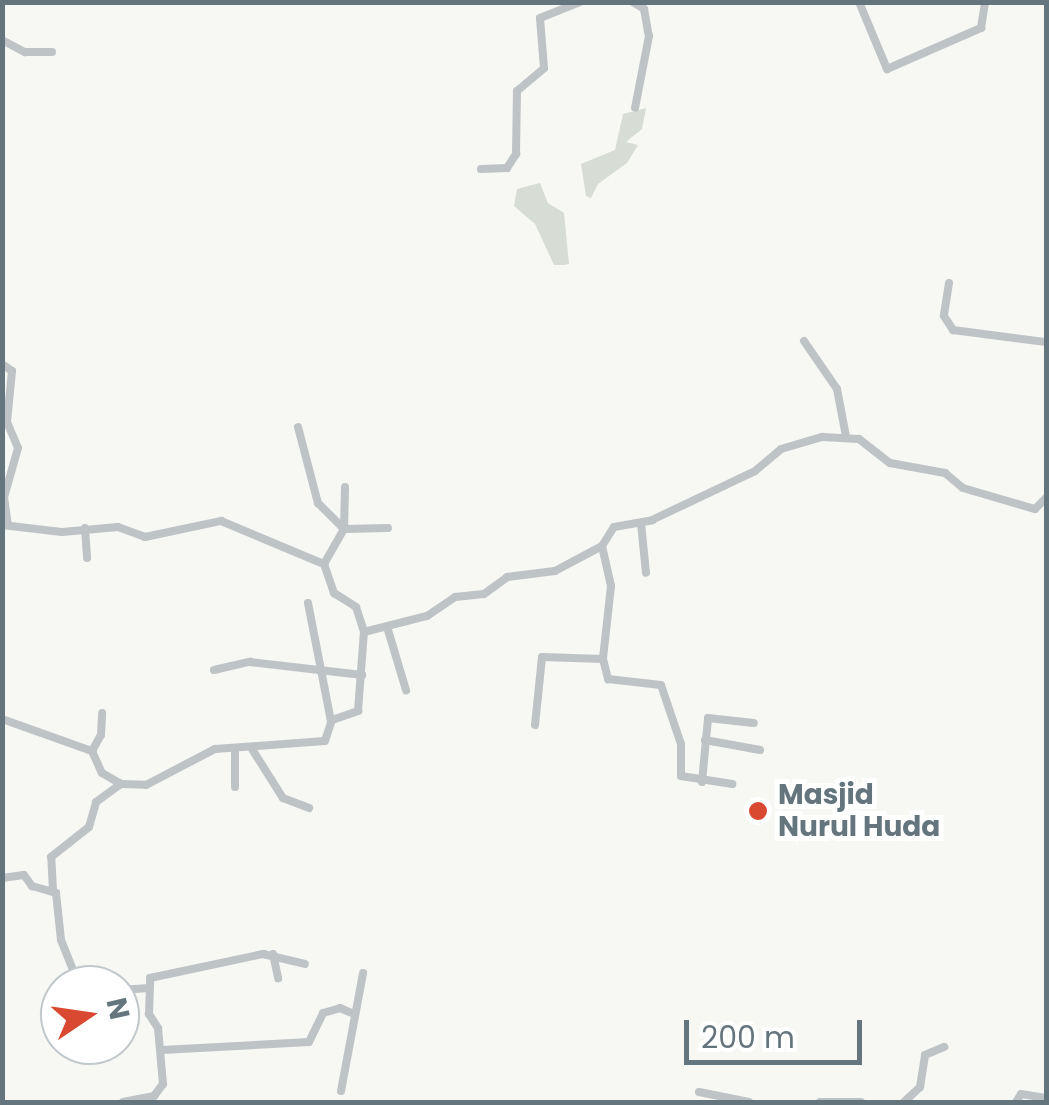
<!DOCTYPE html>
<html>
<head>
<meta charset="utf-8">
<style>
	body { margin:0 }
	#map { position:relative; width:1049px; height:1105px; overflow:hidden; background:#f7f7f4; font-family:Poppins,sans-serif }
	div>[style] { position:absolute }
	.green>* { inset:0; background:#d7dcd4 }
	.minor>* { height:8px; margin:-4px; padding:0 4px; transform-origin:4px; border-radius:4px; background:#bec3c6 }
	.dots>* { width:28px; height:28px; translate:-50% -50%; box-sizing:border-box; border:5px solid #fff; border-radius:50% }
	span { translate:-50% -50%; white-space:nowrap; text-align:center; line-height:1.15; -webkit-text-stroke:10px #fff; paint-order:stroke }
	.poi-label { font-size:28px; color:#64757e; font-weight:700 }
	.left { translate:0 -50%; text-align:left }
	.frame { position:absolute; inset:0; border:5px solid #64757e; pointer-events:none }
	.north { position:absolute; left:40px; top:965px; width:100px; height:100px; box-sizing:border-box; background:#fff; border:2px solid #c1c8cb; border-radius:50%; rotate:77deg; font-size:28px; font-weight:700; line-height:40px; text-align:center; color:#64757e }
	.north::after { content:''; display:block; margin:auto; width:35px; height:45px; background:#d94932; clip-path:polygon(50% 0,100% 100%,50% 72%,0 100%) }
	.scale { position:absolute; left:684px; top:1020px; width:178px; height:45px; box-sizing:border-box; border:5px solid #64757e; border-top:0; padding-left:12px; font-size:30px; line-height:35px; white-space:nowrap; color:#64757e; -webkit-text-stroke:8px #fff; paint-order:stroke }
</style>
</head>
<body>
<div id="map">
	<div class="green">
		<i style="clip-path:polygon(646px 108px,642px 129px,626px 142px,638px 145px,627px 163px,598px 184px,591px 198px,586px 196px,581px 164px,615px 150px,623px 114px)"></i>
		<i style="clip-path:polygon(540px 183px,548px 203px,564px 213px,569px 264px,564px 265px,554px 265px,535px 224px,514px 206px,517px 189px)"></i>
	</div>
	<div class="minor">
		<i style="left:633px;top:2px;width:13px;rotate:32deg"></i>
		<i style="left:644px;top:9px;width:27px;rotate:80deg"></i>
		<i style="left:649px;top:36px;width:73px;rotate:101deg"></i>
		<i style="left:859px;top:2px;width:73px;rotate:67.3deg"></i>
		<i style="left:887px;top:69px;width:103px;rotate:-23.6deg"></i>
		<i style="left:981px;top:28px;width:26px;rotate:-81deg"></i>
		<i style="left:2px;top:40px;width:26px;rotate:28deg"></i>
		<i style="left:25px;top:52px;width:27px"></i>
		<i style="left:481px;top:169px;width:26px;rotate:-2deg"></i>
		<i style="left:507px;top:168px;width:17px;rotate:-57deg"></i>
		<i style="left:516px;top:154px;width:63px;rotate:-89.1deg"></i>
		<i style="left:517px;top:91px;width:35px;rotate:-40deg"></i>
		<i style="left:544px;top:68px;width:50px;rotate:-94.6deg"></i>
		<i style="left:540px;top:18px;width:43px;rotate:-21.8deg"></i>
		<i style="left:949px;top:283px;width:33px;rotate:99deg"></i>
		<i style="left:944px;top:316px;width:17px;rotate:57deg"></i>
		<i style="left:953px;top:330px;width:94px;rotate:7.4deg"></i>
		<i style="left:804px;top:341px;width:58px;rotate:55.5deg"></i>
		<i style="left:837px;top:389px;width:48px;rotate:79.2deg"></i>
		<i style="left:2px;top:364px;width:12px;rotate:35deg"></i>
		<i style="left:12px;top:371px;width:51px;rotate:95.6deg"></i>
		<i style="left:7px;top:422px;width:28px;rotate:67deg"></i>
		<i style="left:18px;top:448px;width:51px;rotate:105.9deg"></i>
		<i style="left:4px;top:497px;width:27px;rotate:82deg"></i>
		<i style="left:298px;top:427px;width:79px;rotate:75.3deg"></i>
		<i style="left:318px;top:503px;width:37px;rotate:45deg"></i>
		<i style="left:344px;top:529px;width:44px;rotate:-1.3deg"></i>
		<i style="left:641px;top:523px;width:50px;rotate:84.3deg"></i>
		<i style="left:2px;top:525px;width:60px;rotate:6.7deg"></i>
		<i style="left:62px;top:532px;width:56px;rotate:-5.1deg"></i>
		<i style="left:118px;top:527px;width:29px;rotate:20deg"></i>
		<i style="left:145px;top:537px;width:78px;rotate:-11.9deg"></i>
		<i style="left:221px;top:521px;width:112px;rotate:22.7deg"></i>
		<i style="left:324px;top:564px;width:31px;rotate:71deg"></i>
		<i style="left:334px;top:593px;width:26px;rotate:32deg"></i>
		<i style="left:356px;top:607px;width:26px;rotate:72deg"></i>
		<i style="left:364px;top:632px;width:65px;rotate:-14.3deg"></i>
		<i style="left:427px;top:616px;width:34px;rotate:-34deg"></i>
		<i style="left:455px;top:597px;width:29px;rotate:-6deg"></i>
		<i style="left:484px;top:594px;width:29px;rotate:-36deg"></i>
		<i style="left:507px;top:577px;width:48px;rotate:-7.1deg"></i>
		<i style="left:555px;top:571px;width:53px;rotate:-28deg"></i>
		<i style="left:602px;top:546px;width:22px;rotate:-58deg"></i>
		<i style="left:614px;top:527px;width:39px;rotate:-10deg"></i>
		<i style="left:652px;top:520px;width:114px;rotate:-25.4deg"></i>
		<i style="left:755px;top:471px;width:34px;rotate:-40deg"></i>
		<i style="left:781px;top:449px;width:43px;rotate:-16.3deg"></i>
		<i style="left:822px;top:437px;width:37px;rotate:3deg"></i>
		<i style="left:859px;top:439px;width:39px;rotate:38deg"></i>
		<i style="left:890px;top:463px;width:56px;rotate:10.3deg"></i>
		<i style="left:945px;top:473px;width:23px;rotate:40deg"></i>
		<i style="left:963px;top:488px;width:75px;rotate:16.3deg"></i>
		<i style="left:1035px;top:509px;width:16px;rotate:-45deg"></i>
		<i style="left:85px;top:528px;width:30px;rotate:86deg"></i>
		<i style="left:602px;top:546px;width:41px;rotate:77.3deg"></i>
		<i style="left:611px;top:586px;width:73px;rotate:96.3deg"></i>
		<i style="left:603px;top:659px;width:21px;rotate:76deg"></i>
		<i style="left:608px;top:679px;width:53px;rotate:6.5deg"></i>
		<i style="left:661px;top:685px;width:62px;rotate:71.3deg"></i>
		<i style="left:681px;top:744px;width:32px;rotate:90deg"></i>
		<i style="left:681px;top:776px;width:52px;rotate:8.9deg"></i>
		<i style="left:324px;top:564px;width:40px;rotate:-60.3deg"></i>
		<i style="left:344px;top:529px;width:42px;rotate:-88.6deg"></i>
		<i style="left:308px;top:603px;width:120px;rotate:79deg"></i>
		<i style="left:388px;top:630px;width:63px;rotate:73.3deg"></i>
		<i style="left:214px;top:670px;width:37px;rotate:-13deg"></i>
		<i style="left:250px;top:662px;width:113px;rotate:6.6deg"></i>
		<i style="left:2px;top:719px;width:96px;rotate:19.6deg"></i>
		<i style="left:92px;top:751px;width:24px;rotate:66deg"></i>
		<i style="left:102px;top:773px;width:22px;rotate:30deg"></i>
		<i style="left:121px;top:784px;width:25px;rotate:2deg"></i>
		<i style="left:146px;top:785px;width:78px;rotate:-27.6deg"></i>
		<i style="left:215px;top:749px;width:110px;rotate:-4.2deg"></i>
		<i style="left:325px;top:741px;width:22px;rotate:-72deg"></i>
		<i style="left:332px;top:720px;width:28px;rotate:-19deg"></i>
		<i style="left:358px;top:711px;width:79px;rotate:-85.7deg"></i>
		<i style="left:535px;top:725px;width:68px;rotate:-84.1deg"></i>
		<i style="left:542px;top:657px;width:61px;rotate:1.9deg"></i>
		<i style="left:705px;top:740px;width:56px;rotate:10.3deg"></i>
		<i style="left:252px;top:749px;width:58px;rotate:57.7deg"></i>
		<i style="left:283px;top:798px;width:28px;rotate:21deg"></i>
		<i style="left:92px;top:751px;width:18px;rotate:-61deg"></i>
		<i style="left:101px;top:735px;width:22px;rotate:-87deg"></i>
		<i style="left:702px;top:782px;width:64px;rotate:-84.6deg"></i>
		<i style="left:708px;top:718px;width:46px;rotate:6.2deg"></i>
		<i style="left:235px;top:787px;width:36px;rotate:-90deg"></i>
		<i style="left:2px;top:878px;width:22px;rotate:-8deg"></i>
		<i style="left:24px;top:875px;width:14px;rotate:54deg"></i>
		<i style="left:32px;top:886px;width:25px;rotate:16deg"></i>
		<i style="left:56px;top:893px;width:47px;rotate:83.9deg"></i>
		<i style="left:61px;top:940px;width:48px;rotate:68.2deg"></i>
		<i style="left:53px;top:890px;width:33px;rotate:-93deg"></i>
		<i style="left:51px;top:857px;width:48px;rotate:-38.3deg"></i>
		<i style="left:89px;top:827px;width:26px;rotate:-74deg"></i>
		<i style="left:96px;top:802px;width:31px;rotate:-36deg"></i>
		<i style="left:273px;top:954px;width:25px;rotate:78deg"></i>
		<i style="left:120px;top:990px;width:29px;rotate:-4deg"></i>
		<i style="left:162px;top:1050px;width:147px;rotate:-3.1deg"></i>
		<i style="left:309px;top:1042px;width:32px;rotate:-64deg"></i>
		<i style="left:323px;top:1013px;width:18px;rotate:-16deg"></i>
		<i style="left:340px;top:1008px;width:13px;rotate:23deg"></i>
		<i style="left:341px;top:1091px;width:120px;rotate:-79.4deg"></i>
		<i style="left:699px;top:1092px;width:51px;rotate:11.3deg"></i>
		<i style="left:123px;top:1102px;width:32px;rotate:-11deg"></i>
		<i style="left:154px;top:1096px;width:15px;rotate:-53deg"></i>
		<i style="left:163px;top:1084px;width:56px;rotate:-95.1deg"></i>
		<i style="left:158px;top:1028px;width:17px;rotate:-123deg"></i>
		<i style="left:149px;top:1014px;width:36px;rotate:-88deg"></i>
		<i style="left:150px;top:978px;width:116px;rotate:-12deg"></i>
		<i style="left:263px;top:954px;width:43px;rotate:13.4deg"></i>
		<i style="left:820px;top:1102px;width:41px"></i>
		<i style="left:904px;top:1102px;width:22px;rotate:-43deg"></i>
		<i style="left:920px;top:1087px;width:32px;rotate:-81deg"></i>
		<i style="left:925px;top:1055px;width:21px;rotate:-23deg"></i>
		<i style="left:1016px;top:1102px;width:9px;rotate:-58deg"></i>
		<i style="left:1021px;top:1094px;width:25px;rotate:9deg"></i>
	</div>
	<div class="dots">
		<i style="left:758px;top:811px;background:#d94932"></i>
	</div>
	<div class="poi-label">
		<span class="left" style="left:778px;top:811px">Masjid<br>Nurul Huda</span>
	</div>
	<div class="frame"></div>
	<div class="north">N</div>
	<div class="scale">200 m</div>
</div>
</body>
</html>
